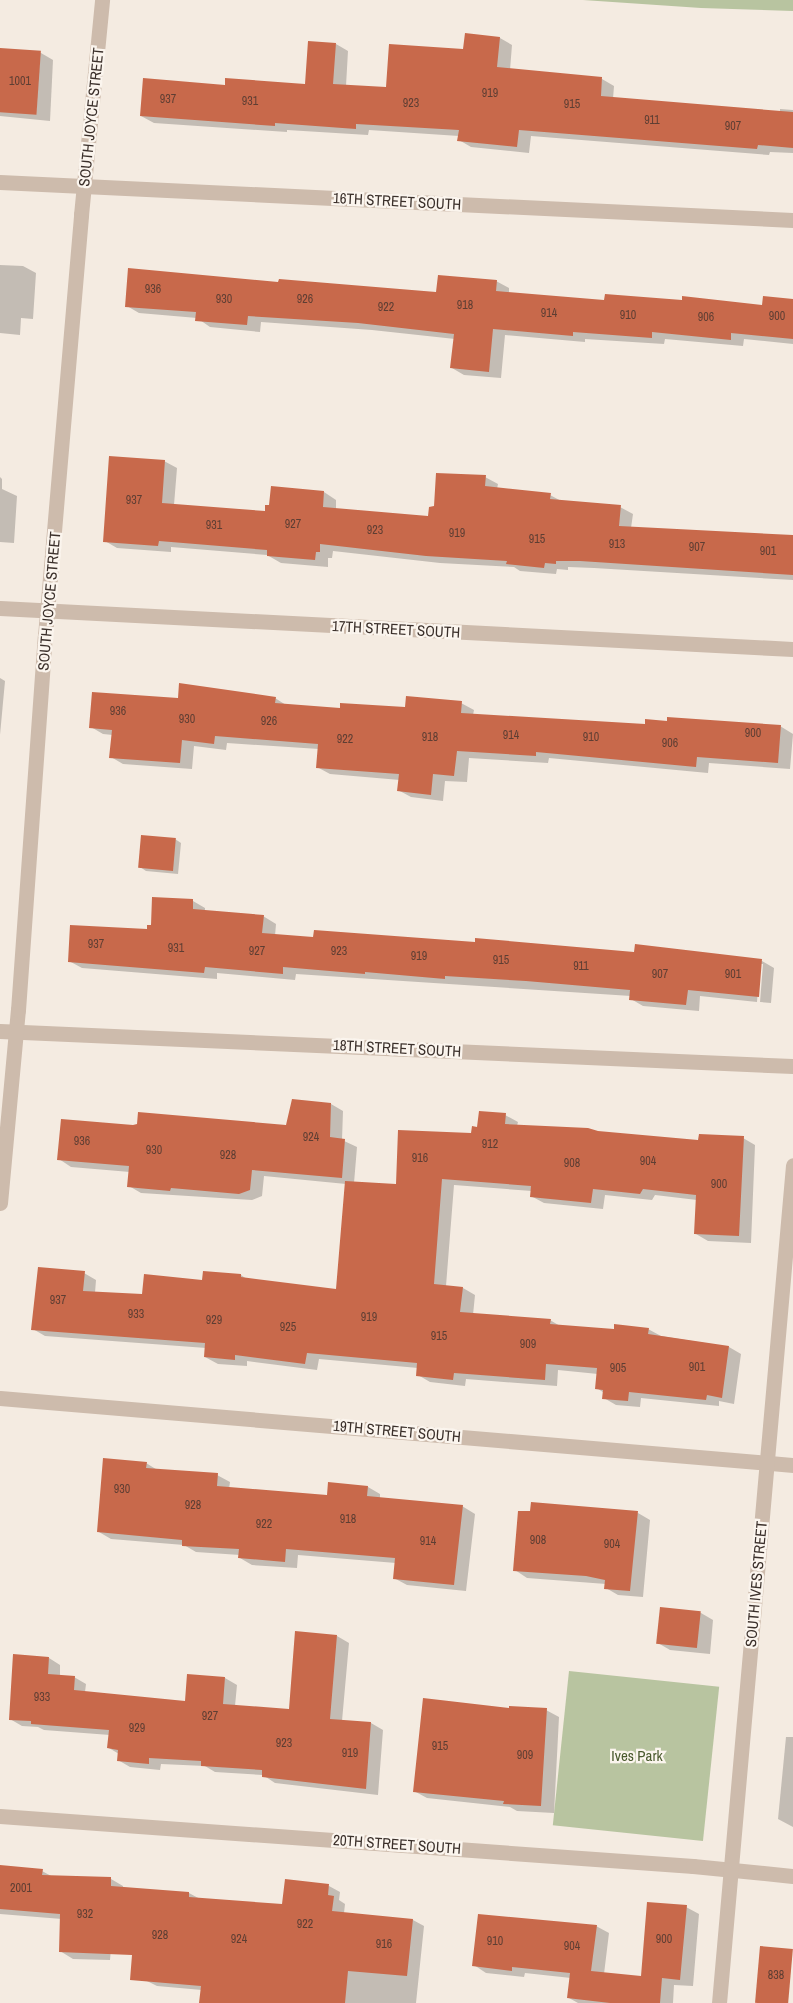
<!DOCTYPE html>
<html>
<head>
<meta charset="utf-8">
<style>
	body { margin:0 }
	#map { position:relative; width:793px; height:2003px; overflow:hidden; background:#f4ebe1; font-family:"Archivo Narrow",sans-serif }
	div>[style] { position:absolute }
	.green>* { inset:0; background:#b8c4a0; transform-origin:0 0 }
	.shadow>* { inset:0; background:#0003 }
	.building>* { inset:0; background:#c8694b; transform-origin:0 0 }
	.minor>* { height:15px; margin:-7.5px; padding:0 7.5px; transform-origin:7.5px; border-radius:7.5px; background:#cdbbac }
	.tertiary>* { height:15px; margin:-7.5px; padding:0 7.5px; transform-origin:7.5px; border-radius:7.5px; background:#cdbbac }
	span { translate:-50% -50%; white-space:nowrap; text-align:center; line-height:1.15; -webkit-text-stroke:4.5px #fbf5ee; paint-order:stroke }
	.number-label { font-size:12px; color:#5e3e33 }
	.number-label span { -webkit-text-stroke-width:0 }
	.street-label { font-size:15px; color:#3b302b }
	.park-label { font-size:15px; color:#4a5a2e }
</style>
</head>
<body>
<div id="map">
	<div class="green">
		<i style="clip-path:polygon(583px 0,793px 0,793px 11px,701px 8px)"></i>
		<i style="left:569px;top:1671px;width:151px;height:155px;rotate:6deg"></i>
	</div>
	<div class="shadow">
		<i style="clip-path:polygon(466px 35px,500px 38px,512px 45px,510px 70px,602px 79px,614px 86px,613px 99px,780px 112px,780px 109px,793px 110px,793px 153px,770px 152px,769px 155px,531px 136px,529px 153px,471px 147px,459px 140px,459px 136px,369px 130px,368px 135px,287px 130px,287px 132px,154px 123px,141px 116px,226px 87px,306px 86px,336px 44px,348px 51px,346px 86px,388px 89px,465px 51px)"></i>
		<i style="clip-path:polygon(0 50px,41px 53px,53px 60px,50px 121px,0 116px)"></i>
		<i style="clip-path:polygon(0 265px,23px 266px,36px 273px,33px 319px,21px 318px,20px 335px,0 333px)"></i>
		<i style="clip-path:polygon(496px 281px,509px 288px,509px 293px,606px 301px,763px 306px,793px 300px,793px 344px,744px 339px,743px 346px,665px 339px,664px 344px,585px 339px,585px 342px,505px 335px,501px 378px,464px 375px,452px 368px,455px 339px,372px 330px,261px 322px,260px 332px,210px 327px,197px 318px,139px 313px,127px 306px,280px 284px,438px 293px)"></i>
		<i style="clip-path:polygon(164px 461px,177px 468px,174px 505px,266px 513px,271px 507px,272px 488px,324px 492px,336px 500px,336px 510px,430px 518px,435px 507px,485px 477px,498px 484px,497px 489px,550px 495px,563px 502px,620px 507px,633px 514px,631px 528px,793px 536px,793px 580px,594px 568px,568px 567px,568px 570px,557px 569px,556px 574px,520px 571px,514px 567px,440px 563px,333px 551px,332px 558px,328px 558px,328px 567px,281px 563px,267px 555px,171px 547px,171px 552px,117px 548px,105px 541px)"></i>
		<i style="clip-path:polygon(0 477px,2px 479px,2px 489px,17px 496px,14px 543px,0 542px)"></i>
		<i style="clip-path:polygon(0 678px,5px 681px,0 735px)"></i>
		<i style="clip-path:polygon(275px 698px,286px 705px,342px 709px,407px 709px,461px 703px,474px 710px,473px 715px,646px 725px,780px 726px,793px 734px,790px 769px,709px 763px,708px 773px,549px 758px,548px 763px,469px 758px,467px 782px,445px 781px,443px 801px,411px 797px,398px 790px,400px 780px,330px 774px,317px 767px,319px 749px,227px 743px,226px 750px,194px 746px,192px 769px,123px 764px,111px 757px,113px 735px,103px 734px,91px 727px,179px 699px)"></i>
		<i style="clip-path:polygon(175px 839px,181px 843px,178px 874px,146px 871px,140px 867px)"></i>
		<i style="clip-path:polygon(193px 901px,205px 908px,205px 911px,263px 916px,276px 924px,275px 936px,762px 961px,774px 968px,771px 1003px,760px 1002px,763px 964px,760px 964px,757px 1002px,700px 996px,699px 1011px,643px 1006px,631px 999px,631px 996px,296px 974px,295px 980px,217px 973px,217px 979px,82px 968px,69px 961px,148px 931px)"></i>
		<i style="clip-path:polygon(331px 1104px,343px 1111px,342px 1140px,357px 1147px,354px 1183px,398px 1185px,479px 1129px,505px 1115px,518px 1122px,517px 1126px,700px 1142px,743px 1138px,755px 1145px,751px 1243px,708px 1241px,696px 1234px,697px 1200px,655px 1195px,652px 1200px,605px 1195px,603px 1209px,544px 1203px,531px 1196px,532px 1191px,454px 1185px,446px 1286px,463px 1288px,475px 1295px,473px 1315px,550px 1320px,560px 1326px,615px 1330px,648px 1329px,661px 1336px,729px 1347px,741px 1354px,734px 1404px,719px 1401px,719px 1406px,641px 1398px,640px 1407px,616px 1405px,604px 1398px,604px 1393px,597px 1388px,598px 1374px,558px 1370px,557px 1386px,466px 1379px,465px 1386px,430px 1382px,418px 1375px,418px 1368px,319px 1359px,317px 1370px,247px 1361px,247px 1366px,218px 1364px,205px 1357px,206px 1348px,45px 1336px,33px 1329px,84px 1273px,96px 1280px,95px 1293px,143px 1296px,241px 1275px,248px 1280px,337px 1291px,346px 1184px,264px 1176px,262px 1196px,252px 1200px,141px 1193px,129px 1186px,130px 1172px,71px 1167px,59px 1159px,134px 1127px,287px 1127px)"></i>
		<i style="clip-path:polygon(146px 1463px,159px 1471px,217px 1475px,230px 1482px,229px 1489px,328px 1497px,329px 1484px,368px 1487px,380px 1494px,380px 1498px,462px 1506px,475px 1514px,466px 1591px,407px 1585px,394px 1578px,396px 1563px,298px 1555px,297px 1568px,252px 1565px,240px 1558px,240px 1555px,196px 1552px,184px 1545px,111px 1539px,99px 1532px)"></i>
		<i style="clip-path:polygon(638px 1513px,650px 1520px,643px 1597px,618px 1595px,606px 1588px,606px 1584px,527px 1578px,515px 1570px)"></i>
		<i style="clip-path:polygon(662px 1609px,701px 1613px,713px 1620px,710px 1654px,670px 1650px,658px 1643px)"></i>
		<i style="clip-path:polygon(337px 1636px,349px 1643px,342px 1721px,371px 1723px,383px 1730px,378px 1795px,275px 1783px,263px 1775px,215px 1772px,205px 1766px,161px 1764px,160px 1770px,130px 1767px,118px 1760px,119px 1754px,109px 1748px,110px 1735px,44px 1730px,38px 1727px,22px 1726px,10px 1719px,49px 1658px,60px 1665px,60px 1676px,74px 1677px,86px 1684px,85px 1692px,186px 1703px,189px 1675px,225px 1678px,237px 1685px,235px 1706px,290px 1711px)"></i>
		<i style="clip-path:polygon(510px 1710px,546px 1710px,559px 1717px,554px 1813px,517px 1811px,510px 1807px,427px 1798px,414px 1791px)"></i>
		<i style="clip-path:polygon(786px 1737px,793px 1737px,793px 1827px,778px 1819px)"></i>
		<i style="clip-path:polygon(0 1867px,42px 1871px,53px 1877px,111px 1879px,123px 1886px,122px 1914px,114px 1913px,110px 1960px,73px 1959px,60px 1951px,62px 1919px,0 1914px)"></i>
		<i style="clip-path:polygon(329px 1886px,340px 1892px,339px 1900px,345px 1904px,344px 1913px,413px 1920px,424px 1926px,416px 2003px,200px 2003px,202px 1990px,157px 1986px,145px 1980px,189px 1893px,200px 1899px,283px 1906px)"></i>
		<i style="clip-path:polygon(686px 1907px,699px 1914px,693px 1986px,674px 1985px,673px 2003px,578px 2003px,569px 1998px,571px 1978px,525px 1973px,524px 1977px,486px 1973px,474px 1965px,596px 1926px,609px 1933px,604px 1974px,643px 1978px)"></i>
	</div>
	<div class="building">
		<i style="clip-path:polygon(465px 33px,500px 37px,497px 67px,602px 77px,601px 96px,793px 112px,793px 148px,758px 145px,757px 149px,519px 130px,517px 147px,457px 141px,459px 130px,356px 124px,356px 129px,275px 123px,275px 126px,140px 116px,143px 78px,225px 85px,225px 78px,305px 84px,308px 41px,336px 43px,333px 84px,386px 87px,389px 44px,463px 49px)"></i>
		<i style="left:0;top:48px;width:41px;height:64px;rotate:4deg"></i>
		<i style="clip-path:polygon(128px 268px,278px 282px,279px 279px,436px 292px,438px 275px,497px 280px,496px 291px,604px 300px,605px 294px,682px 300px,682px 296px,762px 305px,763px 296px,793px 299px,793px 339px,731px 333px,731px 340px,652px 332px,652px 338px,573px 332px,573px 336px,493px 329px,489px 372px,450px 368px,454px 334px,358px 323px,248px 316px,247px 325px,195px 321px,196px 312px,125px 307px)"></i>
		<i style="clip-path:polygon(109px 456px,165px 460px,162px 503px,265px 511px,265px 505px,269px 505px,271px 486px,324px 491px,323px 507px,428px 516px,429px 507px,434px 506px,436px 473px,486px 475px,485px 486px,551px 493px,550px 499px,621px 505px,619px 526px,793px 535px,793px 575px,580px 561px,556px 561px,556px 564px,545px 563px,544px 568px,506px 564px,507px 561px,426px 556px,320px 544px,320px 552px,316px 552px,315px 560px,267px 556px,267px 550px,159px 541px,158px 546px,103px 542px)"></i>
		<i style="clip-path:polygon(179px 683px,276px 697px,275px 703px,340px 708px,340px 703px,405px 707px,406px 696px,462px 701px,461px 713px,645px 724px,645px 719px,667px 721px,667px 717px,781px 725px,778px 763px,697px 757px,696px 767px,536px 752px,536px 756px,457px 751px,454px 776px,433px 774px,431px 795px,397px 791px,399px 774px,316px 768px,318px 744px,215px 736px,214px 744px,182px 740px,180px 763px,109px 758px,112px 730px,89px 728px,92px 692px,178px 698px)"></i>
		<i style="left:141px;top:835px;width:35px;height:33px;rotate:5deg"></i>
		<i style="clip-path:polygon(152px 897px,193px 899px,193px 909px,264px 915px,262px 933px,313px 937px,314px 930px,475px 942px,475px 938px,634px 952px,635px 944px,762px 959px,759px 997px,688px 990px,686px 1005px,629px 1000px,630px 990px,526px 981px,445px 976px,445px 979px,365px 972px,365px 974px,283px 967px,283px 974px,205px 967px,204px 973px,68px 962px,70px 925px,147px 929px,147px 925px,151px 925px)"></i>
		<i style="clip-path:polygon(292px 1099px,331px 1103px,330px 1137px,345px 1139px,342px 1178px,252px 1170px,250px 1190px,239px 1194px,171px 1188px,170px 1191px,127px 1187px,129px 1166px,57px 1160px,61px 1119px,133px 1125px,137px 1124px,138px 1112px,286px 1125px)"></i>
		<i style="clip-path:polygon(479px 1111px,506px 1113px,505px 1124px,588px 1128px,598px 1131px,698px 1140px,699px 1134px,744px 1136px,739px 1236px,694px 1234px,696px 1195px,643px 1189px,640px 1194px,593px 1189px,591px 1203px,530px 1197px,531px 1186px,442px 1179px,434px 1284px,463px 1287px,460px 1312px,551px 1319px,550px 1324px,614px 1329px,614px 1324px,649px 1328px,648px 1334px,729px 1346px,722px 1398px,707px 1395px,706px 1400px,629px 1392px,628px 1401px,602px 1399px,603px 1390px,595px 1389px,597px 1368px,546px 1364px,545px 1380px,454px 1373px,453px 1380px,416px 1376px,417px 1363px,307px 1353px,305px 1364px,235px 1355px,235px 1360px,204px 1357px,205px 1343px,31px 1330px,38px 1267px,85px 1271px,83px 1291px,142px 1294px,144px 1274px,202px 1280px,203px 1271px,241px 1274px,241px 1277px,336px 1289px,345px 1181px,396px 1184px,398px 1130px,471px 1133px,472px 1126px,477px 1127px)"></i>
		<i style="clip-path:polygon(103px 1458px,147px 1462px,146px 1468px,218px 1473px,217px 1486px,327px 1495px,328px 1482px,368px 1486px,367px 1496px,463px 1505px,454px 1585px,393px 1579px,395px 1558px,286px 1549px,285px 1562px,238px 1558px,239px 1549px,182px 1546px,182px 1540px,97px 1532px)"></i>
		<i style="clip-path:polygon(531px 1502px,638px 1511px,630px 1591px,604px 1589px,605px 1580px,586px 1576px,513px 1571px,518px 1511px,530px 1511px)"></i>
		<i style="left:660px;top:1607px;width:41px;height:37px;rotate:6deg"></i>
		<i style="clip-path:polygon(295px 1631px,337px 1635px,330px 1719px,371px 1722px,366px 1789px,262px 1777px,262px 1770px,201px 1766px,201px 1761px,149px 1758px,149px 1764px,117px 1761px,118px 1750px,107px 1748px,109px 1730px,31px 1724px,31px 1721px,9px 1720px,13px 1654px,49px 1657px,48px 1674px,75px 1676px,74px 1690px,185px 1701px,187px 1674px,225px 1677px,223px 1704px,289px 1709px)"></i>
		<i style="clip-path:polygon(423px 1698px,509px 1708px,509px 1706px,547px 1708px,541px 1806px,503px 1804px,504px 1801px,413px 1792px)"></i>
		<i style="clip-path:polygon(0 1865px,43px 1869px,42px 1875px,111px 1877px,111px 1886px,189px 1892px,189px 1897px,282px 1904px,285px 1879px,329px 1884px,328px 1895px,334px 1896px,332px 1911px,413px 1919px,407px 1976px,348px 1971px,345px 2003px,199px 2003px,201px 1986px,130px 1980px,132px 1955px,59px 1952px,60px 1914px,0 1909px)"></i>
		<i style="clip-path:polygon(647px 1902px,687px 1905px,680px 1980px,662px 1978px,660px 2003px,610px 2003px,567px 1998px,570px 1973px,512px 1967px,512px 1971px,472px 1966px,478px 1914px,597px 1925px,591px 1971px,641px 1976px)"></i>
		<i style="left:760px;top:1946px;width:33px;height:57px;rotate:5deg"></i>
	</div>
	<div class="minor">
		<i style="left:0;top:182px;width:794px;rotate:2.74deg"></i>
		<i style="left:0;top:608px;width:794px;rotate:2.96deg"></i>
		<i style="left:0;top:1031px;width:794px;rotate:2.53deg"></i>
		<i style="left:0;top:1398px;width:796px;rotate:4.83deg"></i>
		<i style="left:0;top:1816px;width:695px;rotate:4.13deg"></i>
		<i style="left:693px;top:1866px;width:100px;rotate:5.7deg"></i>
		<i style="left:719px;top:2003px;width:841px;rotate:-84.95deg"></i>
	</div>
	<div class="tertiary">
		<i style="left:0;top:1203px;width:194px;rotate:-84.7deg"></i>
		<i style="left:18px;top:1010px;width:375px;rotate:-85.9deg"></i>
		<i style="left:45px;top:636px;width:423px;rotate:-85.1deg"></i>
		<i style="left:81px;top:215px;width:216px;rotate:-84.4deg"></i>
	</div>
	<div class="number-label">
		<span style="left:20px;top:82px">1001</span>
		<span style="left:490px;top:94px">919</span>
		<span style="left:168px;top:100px">937</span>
		<span style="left:250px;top:102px">931</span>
		<span style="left:411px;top:104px">923</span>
		<span style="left:572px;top:105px">915</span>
		<span style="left:652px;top:121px">911</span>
		<span style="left:733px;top:127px">907</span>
		<span style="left:153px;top:290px">936</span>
		<span style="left:224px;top:300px">930</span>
		<span style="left:305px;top:300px">926</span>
		<span style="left:465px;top:306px">918</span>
		<span style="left:386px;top:308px">922</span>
		<span style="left:549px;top:314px">914</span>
		<span style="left:628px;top:316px">910</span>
		<span style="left:777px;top:317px">900</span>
		<span style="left:706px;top:318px">906</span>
		<span style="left:134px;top:501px">937</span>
		<span style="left:293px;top:525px">927</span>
		<span style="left:214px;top:526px">931</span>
		<span style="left:375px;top:531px">923</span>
		<span style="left:457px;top:534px">919</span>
		<span style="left:537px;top:540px">915</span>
		<span style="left:617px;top:545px">913</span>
		<span style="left:697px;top:548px">907</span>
		<span style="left:768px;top:552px">901</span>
		<span style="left:118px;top:712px">936</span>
		<span style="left:187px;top:720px">930</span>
		<span style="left:269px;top:722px">926</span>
		<span style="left:753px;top:734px">900</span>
		<span style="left:511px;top:736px">914</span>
		<span style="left:430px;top:738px">918</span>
		<span style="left:591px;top:738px">910</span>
		<span style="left:345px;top:740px">922</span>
		<span style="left:670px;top:744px">906</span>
		<span style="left:96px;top:945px">937</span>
		<span style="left:176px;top:949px">931</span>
		<span style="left:257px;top:952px">927</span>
		<span style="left:339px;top:952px">923</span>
		<span style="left:419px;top:957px">919</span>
		<span style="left:501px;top:961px">915</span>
		<span style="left:581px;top:967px">911</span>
		<span style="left:660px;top:975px">907</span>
		<span style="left:733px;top:975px">901</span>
		<span style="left:311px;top:1138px">924</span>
		<span style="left:82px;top:1142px">936</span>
		<span style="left:490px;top:1145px">912</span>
		<span style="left:154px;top:1151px">930</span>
		<span style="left:228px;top:1156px">928</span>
		<span style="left:420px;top:1159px">916</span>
		<span style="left:648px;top:1162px">904</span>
		<span style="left:572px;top:1164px">908</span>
		<span style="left:719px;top:1185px">900</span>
		<span style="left:58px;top:1301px">937</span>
		<span style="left:136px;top:1315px">933</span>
		<span style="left:369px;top:1318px">919</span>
		<span style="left:214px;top:1321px">929</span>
		<span style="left:288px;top:1328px">925</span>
		<span style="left:439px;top:1337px">915</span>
		<span style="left:528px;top:1345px">909</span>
		<span style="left:697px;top:1368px">901</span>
		<span style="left:618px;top:1369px">905</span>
		<span style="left:122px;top:1490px">930</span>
		<span style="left:193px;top:1506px">928</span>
		<span style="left:348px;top:1520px">918</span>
		<span style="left:264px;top:1525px">922</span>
		<span style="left:538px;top:1541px">908</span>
		<span style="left:428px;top:1542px">914</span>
		<span style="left:612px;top:1545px">904</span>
		<span style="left:42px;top:1698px">933</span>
		<span style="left:210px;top:1717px">927</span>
		<span style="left:137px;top:1729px">929</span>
		<span style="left:284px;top:1744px">923</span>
		<span style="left:440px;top:1747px">915</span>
		<span style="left:350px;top:1754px">919</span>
		<span style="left:525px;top:1756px">909</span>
		<span style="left:21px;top:1889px">2001</span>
		<span style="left:85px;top:1915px">932</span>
		<span style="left:305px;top:1925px">922</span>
		<span style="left:160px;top:1936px">928</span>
		<span style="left:239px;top:1940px">924</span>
		<span style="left:664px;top:1940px">900</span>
		<span style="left:495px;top:1942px">910</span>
		<span style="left:384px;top:1945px">916</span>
		<span style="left:572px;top:1947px">904</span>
		<span style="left:776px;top:1976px">838</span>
	</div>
	<div class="street-label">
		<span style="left:91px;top:117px;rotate:-84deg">SOUTH JOYCE STREET</span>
		<span style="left:397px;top:201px;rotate:3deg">16TH STREET SOUTH</span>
		<span style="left:49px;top:601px;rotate:-85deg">SOUTH JOYCE STREET</span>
		<span style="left:396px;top:629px;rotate:3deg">17TH STREET SOUTH</span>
		<span style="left:397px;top:1048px;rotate:3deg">18TH STREET SOUTH</span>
		<span style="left:397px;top:1431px;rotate:5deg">19TH STREET SOUTH</span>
		<span style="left:756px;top:1584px;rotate:-85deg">SOUTH IVES STREET</span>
		<span style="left:397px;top:1844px;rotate:4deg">20TH STREET SOUTH</span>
	</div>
	<div class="park-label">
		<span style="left:637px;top:1756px">Ives Park</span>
	</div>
</div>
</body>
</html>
